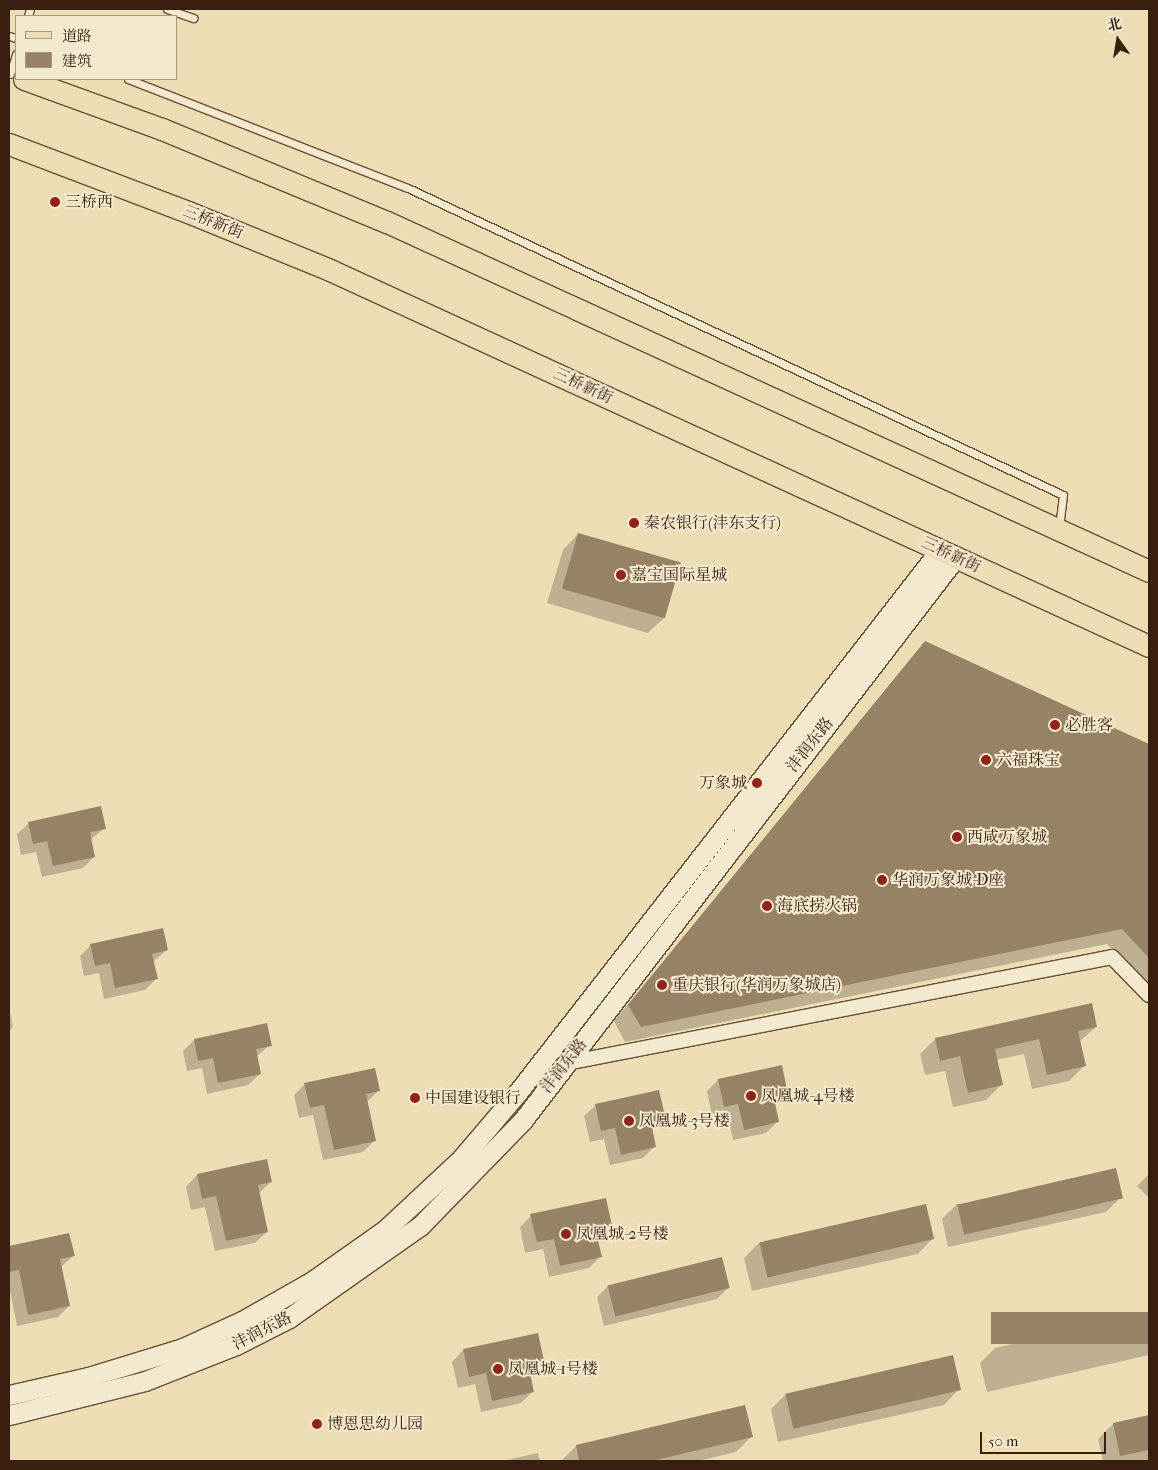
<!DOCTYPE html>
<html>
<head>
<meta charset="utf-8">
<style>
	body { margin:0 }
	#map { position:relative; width:1158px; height:1470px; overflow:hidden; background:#edddb4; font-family:"IM FELL French Canon","Noto Serif SC",serif }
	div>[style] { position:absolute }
	.shadow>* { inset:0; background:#0003 }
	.building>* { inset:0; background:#978265; transform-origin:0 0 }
	.roads { filter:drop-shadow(1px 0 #674e39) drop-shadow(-1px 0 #674e39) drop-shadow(0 1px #674e39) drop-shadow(0 -1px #674e39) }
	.lane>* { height:7px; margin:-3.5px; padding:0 3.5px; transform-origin:3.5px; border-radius:3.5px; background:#f3e9ce }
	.street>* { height:14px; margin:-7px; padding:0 7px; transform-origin:7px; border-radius:7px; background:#f3e9ce }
	.secondary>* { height:19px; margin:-9.5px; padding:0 9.5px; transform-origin:9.5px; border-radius:9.5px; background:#f3e9ce }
	.primary>* { height:21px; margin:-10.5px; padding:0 10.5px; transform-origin:10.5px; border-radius:10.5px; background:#edddb4 }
	.dots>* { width:14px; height:14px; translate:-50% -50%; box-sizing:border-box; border:2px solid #f3e9ce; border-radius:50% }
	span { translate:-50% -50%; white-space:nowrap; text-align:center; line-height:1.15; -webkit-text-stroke:4px #f3e9ce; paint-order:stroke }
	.poi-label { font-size:16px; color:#3a1f10 }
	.left { translate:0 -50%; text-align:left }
	.right { translate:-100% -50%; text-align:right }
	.street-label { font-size:16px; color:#3a1f10 }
	.frame { position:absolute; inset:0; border:10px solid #3a1f10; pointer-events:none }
	.legend { position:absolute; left:15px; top:15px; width:162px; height:65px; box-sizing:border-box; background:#f3e9ce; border:1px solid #a99882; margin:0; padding:6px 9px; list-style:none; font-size:15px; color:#3a1f10 }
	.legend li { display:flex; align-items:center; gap:10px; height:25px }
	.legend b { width:25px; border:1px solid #a99882 }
	.north { position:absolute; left:1093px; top:15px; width:50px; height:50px; -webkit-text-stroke:4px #f3e9ce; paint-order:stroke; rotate:347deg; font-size:14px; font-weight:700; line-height:20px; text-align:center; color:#3a1f10 }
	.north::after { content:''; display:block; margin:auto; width:18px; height:22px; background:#3a1f10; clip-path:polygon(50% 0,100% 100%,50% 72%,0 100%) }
	.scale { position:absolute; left:980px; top:1432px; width:126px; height:22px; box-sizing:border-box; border:2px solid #3a1f10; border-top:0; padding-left:6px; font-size:15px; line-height:18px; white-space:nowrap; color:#3a1f10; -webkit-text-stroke:4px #f3e9ce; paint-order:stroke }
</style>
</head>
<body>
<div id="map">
	<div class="shadow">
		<i style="clip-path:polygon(578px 534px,664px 618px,648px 633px,547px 603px,563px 550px)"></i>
		<i style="clip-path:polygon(925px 642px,1149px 746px,1149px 990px,1107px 944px,625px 1042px,614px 1021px)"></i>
		<i style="clip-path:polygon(29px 823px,105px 828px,90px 840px,94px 857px,83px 868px,42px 877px,36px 852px,21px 855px,17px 834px)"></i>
		<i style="clip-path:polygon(91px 945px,167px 950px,153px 962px,156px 979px,145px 990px,104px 999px,99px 973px,84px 976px,80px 956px)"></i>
		<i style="clip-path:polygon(1091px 1005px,1096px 1027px,1079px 1042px,1084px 1066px,1069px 1081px,1032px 1089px,1024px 1054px,996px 1060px,1001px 1085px,986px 1100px,953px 1107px,945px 1071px,925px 1075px,920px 1054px,935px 1039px)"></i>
		<i style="clip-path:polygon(9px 1008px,13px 1027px,9px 1031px)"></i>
		<i style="clip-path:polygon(194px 1040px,270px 1045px,256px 1057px,260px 1074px,248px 1085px,207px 1094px,202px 1068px,187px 1071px,183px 1051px)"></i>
		<i style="clip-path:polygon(718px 1080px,787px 1094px,774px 1106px,777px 1122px,766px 1133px,733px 1140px,727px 1114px,712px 1117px,707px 1091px)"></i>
		<i style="clip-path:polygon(305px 1084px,379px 1090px,367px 1102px,375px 1140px,363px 1152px,323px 1160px,313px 1115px,299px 1118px,294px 1095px)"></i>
		<i style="clip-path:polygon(596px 1105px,664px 1119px,651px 1131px,655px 1146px,643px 1158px,610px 1165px,604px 1139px,590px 1142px,584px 1116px)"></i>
		<i style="clip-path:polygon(266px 1160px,271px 1182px,259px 1193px,267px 1232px,255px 1243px,215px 1251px,205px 1207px,191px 1210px,186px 1187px,197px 1175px)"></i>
		<i style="clip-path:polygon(1149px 1174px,1149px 1198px,1137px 1186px)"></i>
		<i style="clip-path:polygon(1121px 1197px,1106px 1212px,948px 1247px,942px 1219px,957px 1204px)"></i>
		<i style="clip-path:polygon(531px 1216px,611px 1225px,596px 1237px,600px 1257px,589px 1268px,549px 1277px,543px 1249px,525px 1253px,520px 1227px)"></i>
		<i style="clip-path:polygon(68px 1234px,73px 1256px,61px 1267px,69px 1306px,58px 1317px,17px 1326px,9px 1286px,9px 1247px)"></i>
		<i style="clip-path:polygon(933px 1238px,918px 1254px,752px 1291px,744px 1258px,759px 1243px)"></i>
		<i style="clip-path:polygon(608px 1286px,728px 1288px,717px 1299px,604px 1326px,597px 1297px)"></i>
		<i style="clip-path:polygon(1149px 1313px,1149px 1355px,987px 1392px,980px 1363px,995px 1348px)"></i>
		<i style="clip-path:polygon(463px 1350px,543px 1360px,529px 1372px,533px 1391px,521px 1403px,481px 1412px,475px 1384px,458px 1388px,452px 1362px)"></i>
		<i style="clip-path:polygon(959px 1389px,944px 1405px,778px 1442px,771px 1409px,786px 1394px)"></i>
		<i style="clip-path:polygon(744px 1407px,751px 1437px,736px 1452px,698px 1461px,561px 1461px,576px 1446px)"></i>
		<i style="clip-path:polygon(1149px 1416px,1149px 1461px,1103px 1461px,1098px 1439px,1113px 1424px)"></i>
		<i style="clip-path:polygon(538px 1453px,540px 1461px,503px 1461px)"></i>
	</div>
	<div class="building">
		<i style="left:578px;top:533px;width:107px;height:58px;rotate:16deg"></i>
		<i style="clip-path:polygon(925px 641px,1149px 744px,1149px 958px,1122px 929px,641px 1027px,628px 1005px)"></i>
		<i style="clip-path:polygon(101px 806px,106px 829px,90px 832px,95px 857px,53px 866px,47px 841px,33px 844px,28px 822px)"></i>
		<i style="clip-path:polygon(163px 928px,168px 950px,152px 954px,158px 979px,115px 988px,110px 963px,95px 966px,90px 944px)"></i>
		<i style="clip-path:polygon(1092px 1003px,1097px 1027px,1078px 1031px,1086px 1066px,1047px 1075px,1039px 1039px,995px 1049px,1003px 1085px,968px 1093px,960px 1056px,940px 1061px,935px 1038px)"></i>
		<i style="clip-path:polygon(267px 1023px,272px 1046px,256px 1049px,261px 1074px,218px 1083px,213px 1058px,198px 1061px,194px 1039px)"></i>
		<i style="clip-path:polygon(782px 1065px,788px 1095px,774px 1098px,779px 1122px,744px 1130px,738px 1104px,724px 1107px,718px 1079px)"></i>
		<i style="clip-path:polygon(375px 1068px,380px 1091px,366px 1094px,376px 1141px,334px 1150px,324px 1105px,310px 1108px,304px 1083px)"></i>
		<i style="clip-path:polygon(659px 1090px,666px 1120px,651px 1123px,656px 1147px,621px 1155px,615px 1128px,601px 1131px,595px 1104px)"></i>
		<i style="clip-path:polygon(267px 1159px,272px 1182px,258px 1185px,268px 1232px,226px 1241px,216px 1196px,202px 1199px,197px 1174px)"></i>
		<i style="left:1116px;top:1168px;width:31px;height:163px;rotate:77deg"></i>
		<i style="clip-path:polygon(606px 1198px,612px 1226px,595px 1229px,602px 1257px,560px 1266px,554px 1239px,537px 1242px,530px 1214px)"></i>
		<i style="left:926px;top:1204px;width:36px;height:171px;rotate:77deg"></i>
		<i style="clip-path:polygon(69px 1233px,75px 1256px,60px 1259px,70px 1306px,28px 1315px,19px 1270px,9px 1272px,9px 1246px)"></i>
		<i style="left:722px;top:1257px;width:32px;height:118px;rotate:76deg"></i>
		<i style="left:1149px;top:1312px;width:32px;height:158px;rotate:90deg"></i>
		<i style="clip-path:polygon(538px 1333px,544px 1361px,528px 1364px,534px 1392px,492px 1401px,486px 1373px,469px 1377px,463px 1349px)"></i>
		<i style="left:953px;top:1355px;width:36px;height:172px;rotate:77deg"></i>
		<i style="clip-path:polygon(745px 1405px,753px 1437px,652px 1461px,579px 1461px,576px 1445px)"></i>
		<i style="clip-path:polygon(1149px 1415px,1149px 1450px,1120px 1456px,1113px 1423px)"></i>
	</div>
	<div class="roads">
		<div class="lane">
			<i style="left:167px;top:9px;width:28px;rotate:19deg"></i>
			<i style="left:28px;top:16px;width:7px;rotate:-74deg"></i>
			<i style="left:9px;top:36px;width:7px;rotate:16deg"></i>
			<i style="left:10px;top:74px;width:21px;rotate:-73deg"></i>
			<i style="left:128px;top:79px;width:300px;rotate:21.3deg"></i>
			<i style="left:408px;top:188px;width:723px;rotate:25.11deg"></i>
			<i style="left:1063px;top:495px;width:31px;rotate:97deg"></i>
		</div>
		<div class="street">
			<i style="left:567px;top:1063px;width:555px;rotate:-11.01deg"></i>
			<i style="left:1112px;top:957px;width:53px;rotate:45.8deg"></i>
		</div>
		<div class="secondary">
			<i style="left:9px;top:1395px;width:81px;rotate:-12.8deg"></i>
			<i style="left:88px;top:1377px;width:99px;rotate:-17deg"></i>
			<i style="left:183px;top:1348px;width:65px;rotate:-24.6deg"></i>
			<i style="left:242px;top:1321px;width:79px;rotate:-29.5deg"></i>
			<i style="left:311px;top:1282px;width:92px;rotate:-35.2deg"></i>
			<i style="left:386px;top:1229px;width:103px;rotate:-43deg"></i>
			<i style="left:461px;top:1159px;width:88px;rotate:-49.6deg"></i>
			<i style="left:518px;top:1092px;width:687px;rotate:-52.1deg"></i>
			<i style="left:9px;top:1415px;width:140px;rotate:-14deg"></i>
			<i style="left:145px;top:1381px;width:98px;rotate:-21.6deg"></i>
			<i style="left:236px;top:1345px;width:59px;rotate:-27deg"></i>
			<i style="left:289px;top:1318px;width:160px;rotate:-35.1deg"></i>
			<i style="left:420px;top:1226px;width:148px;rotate:-45.8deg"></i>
			<i style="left:523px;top:1120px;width:710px;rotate:-52.44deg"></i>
		</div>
		<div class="primary">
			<i style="left:24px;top:79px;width:147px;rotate:19.9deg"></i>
			<i style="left:162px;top:129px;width:243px;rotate:22.5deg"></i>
			<i style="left:387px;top:222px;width:838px;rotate:24.61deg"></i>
			<i style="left:9px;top:144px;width:191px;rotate:20.8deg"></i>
			<i style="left:188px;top:212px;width:153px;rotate:22.2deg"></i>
			<i style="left:330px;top:270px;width:901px;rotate:24.66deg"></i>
		</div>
	</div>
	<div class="dots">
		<i style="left:55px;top:202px;background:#8f2418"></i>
		<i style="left:634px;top:523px;background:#8f2418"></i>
		<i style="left:621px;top:575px;background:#8f2418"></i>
		<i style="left:1055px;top:725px;background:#8f2418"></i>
		<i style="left:986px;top:760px;background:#8f2418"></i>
		<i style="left:757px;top:783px;background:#8f2418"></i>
		<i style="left:957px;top:837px;background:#8f2418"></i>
		<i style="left:882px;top:880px;background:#8f2418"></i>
		<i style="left:767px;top:906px;background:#8f2418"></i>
		<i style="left:662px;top:985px;background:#8f2418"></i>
		<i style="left:751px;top:1096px;background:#8f2418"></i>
		<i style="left:415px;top:1098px;background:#8f2418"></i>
		<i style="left:629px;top:1121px;background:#8f2418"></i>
		<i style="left:566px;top:1234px;background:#8f2418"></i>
		<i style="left:498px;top:1369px;background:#8f2418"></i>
		<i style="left:317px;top:1424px;background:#8f2418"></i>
	</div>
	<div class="poi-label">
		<span class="left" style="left:65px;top:202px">三桥西</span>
		<span class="left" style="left:644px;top:523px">秦农银行(沣东支行)</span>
		<span class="left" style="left:631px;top:575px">嘉宝国际星城</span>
		<span class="left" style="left:1065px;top:725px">必胜客</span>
		<span class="left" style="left:996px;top:760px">六福珠宝</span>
		<span class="right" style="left:747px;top:783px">万象城</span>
		<span class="left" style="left:967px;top:837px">西咸万象城</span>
		<span class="left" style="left:892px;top:880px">华润万象城-D座</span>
		<span class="left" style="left:777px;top:906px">海底捞火锅</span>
		<span class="left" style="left:672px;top:985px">重庆银行(华润万象城店)</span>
		<span class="left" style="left:761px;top:1096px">凤凰城-4号楼</span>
		<span class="left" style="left:425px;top:1098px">中国建设银行</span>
		<span class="left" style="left:639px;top:1121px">凤凰城-3号楼</span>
		<span class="left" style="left:576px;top:1234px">凤凰城-2号楼</span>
		<span class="left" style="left:508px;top:1369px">凤凰城-1号楼</span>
		<span class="left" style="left:327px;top:1424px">博恩思幼儿园</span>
	</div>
	<div class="street-label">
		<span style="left:213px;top:222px;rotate:22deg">三桥新街</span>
		<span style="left:583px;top:386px;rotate:25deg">三桥新街</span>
		<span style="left:951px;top:555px;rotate:25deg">三桥新街</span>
		<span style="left:810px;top:745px;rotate:-52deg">沣润东路</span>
		<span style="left:564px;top:1066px;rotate:-52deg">沣润东路</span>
		<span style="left:262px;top:1331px;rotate:-27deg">沣润东路</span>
	</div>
	<div class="frame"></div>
	<ul class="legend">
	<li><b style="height:6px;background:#edddb4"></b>道路</li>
	<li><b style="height:14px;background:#978265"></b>建筑</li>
	</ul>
	<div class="north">北</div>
	<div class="scale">50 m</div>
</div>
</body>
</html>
